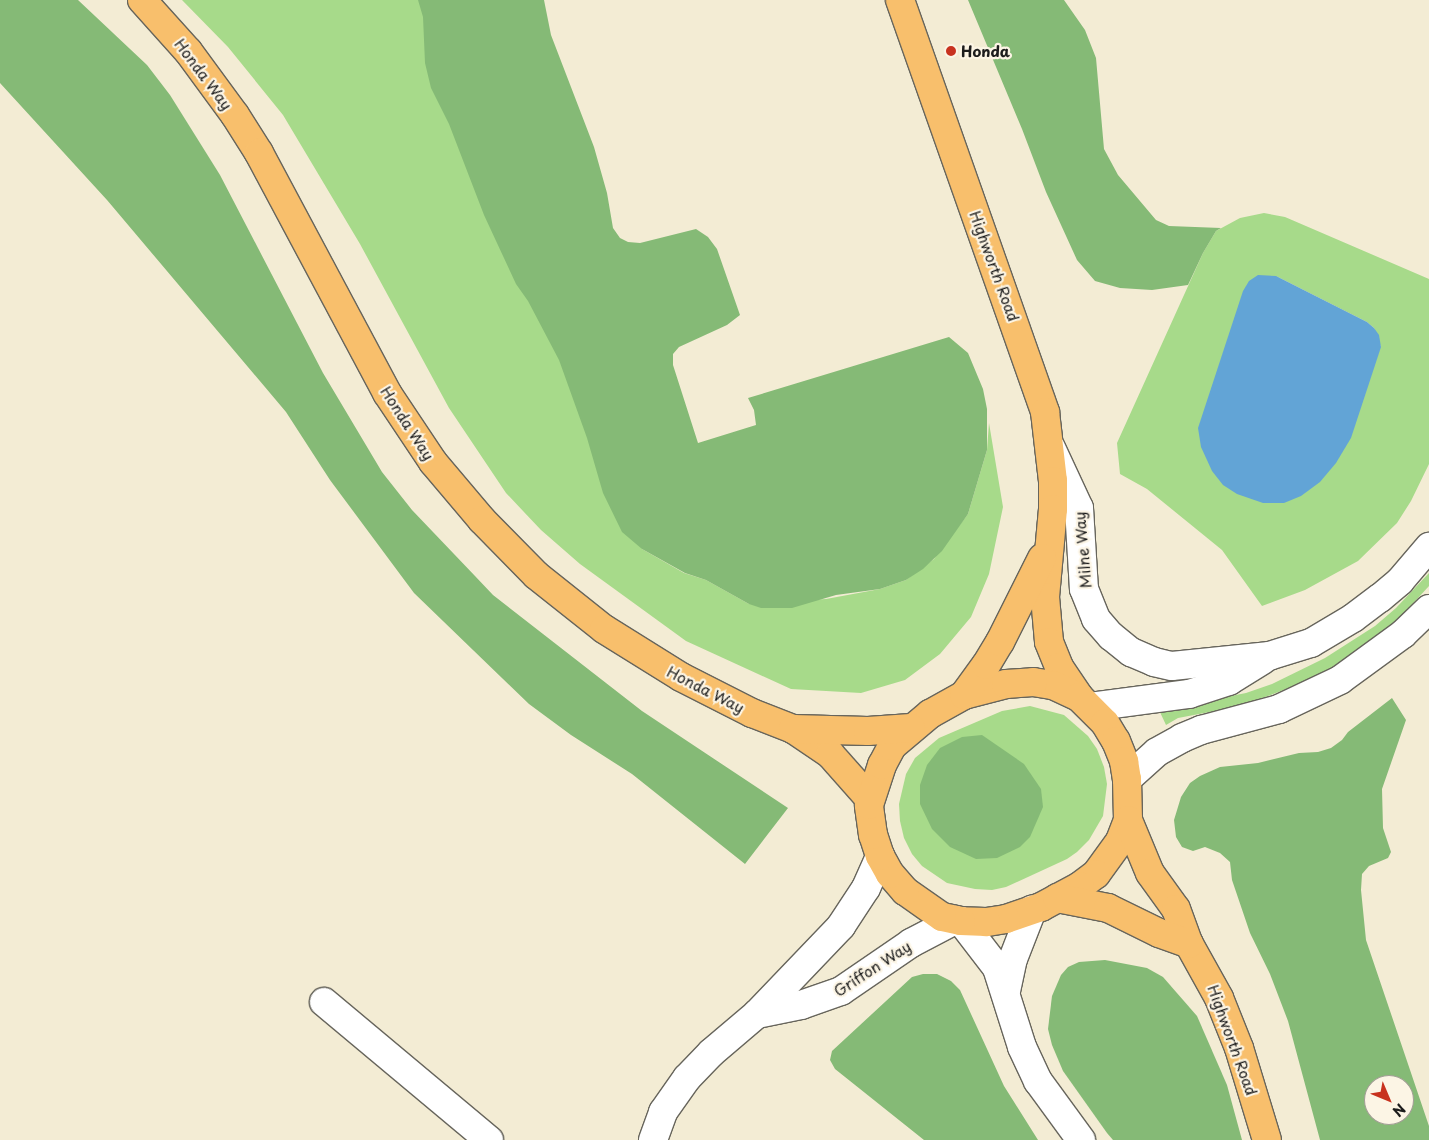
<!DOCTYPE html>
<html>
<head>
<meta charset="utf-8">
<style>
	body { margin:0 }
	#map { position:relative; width:1429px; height:1140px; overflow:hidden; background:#f3ecd4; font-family:"Playpen Sans",sans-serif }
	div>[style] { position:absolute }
	.green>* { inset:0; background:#a7da8a }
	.forest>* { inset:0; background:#85ba76 }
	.water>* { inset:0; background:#62a4d6 }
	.roads { filter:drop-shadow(1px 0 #67655c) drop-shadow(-1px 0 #67655c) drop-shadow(0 1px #67655c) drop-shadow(0 -1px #67655c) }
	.minor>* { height:28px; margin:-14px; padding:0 14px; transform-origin:14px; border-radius:14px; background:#fff }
	.major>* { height:28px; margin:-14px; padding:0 14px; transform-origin:14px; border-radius:14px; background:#f8bf6c }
	.dots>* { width:14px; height:14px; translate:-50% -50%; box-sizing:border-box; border:2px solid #fcf5e5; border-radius:50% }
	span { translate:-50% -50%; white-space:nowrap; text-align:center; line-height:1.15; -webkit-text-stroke:4.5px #fcf5e5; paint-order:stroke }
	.poi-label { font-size:15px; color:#1c1c1c; font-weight:700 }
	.left { translate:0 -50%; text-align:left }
	.street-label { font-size:15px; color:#1c1c1c }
	.north { position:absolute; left:1364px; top:1075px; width:50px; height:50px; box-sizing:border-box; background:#fcf5e5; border:1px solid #a29e95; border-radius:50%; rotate:135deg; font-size:14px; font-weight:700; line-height:20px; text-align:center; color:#1c1c1c }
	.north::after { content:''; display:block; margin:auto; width:18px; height:22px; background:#c8321e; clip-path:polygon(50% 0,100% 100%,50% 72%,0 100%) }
</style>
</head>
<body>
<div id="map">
	<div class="green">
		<i style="clip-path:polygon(182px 0,464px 0,642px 549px,684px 573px,706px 580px,749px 604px,826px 599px,880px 589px,906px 580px,934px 559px,968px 514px,987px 450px,989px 423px,1003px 507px,989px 574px,971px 617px,940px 654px,905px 680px,861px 693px,791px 689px,686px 641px,580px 564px,541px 530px,506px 493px,449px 408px,360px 244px,283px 115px,228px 47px)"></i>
		<i style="clip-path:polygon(evenodd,1264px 213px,1285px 217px,1429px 279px,1429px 464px,1411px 501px,1397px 523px,1358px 561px,1305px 590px,1262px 606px,1222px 550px,1147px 489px,1120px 474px,1117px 443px,1203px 253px,1216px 231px,1240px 218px,1264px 213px,1276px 276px,1367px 322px,1374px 328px,1381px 347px,1276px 276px)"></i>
		<i style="clip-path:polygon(1429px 573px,1429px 586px,1395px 623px,1366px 645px,1335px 666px,1304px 682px,1268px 696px,1236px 707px,1178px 718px,1166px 725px,1159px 710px,1246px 693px,1272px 684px,1325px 658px,1375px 626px,1396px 608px)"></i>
		<i style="clip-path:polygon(1030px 706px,1064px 715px,1088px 736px,1097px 749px,1104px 767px,1107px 784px,1103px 816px,1089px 840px,1077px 852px,1067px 859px,1006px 887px,992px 890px,975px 889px,947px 883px,922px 866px,912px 854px,904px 838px,900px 821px,899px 804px,906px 774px,915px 758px,939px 738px,1002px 711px)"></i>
	</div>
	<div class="forest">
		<i style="clip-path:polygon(0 0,78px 0,147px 65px,170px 95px,220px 175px,323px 373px,382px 472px,412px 510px,475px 576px,493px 595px,642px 711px,788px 808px,745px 864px,632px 774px,571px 735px,529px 704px,414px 593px,330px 480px,286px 412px,107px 200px,0 83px)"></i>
		<i style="clip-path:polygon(418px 0,544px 0,551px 35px,594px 147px,607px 193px,613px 228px,620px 238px,628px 242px,640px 243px,696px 229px,708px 237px,717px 249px,740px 315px,727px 325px,679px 347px,673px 354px,673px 365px,698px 443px,756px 425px,754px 410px,748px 398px,949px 337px,968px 353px,983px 389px,987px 409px,987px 450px,968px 514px,942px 551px,923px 569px,906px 580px,880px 589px,836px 595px,792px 608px,761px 608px,749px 604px,706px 580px,685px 573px,642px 549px,622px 532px,603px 493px,587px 438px,559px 360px,528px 301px,516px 284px,484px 215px,449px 124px,431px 88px,425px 63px,423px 17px)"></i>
		<i style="clip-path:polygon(968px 0,1064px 0,1085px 30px,1096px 58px,1104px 149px,1118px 175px,1156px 220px,1169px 226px,1221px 228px,1216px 231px,1203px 253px,1188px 285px,1152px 290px,1120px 288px,1095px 281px,1077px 260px,1046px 192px,1022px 129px)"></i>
		<i style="clip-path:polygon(evenodd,1392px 698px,1406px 720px,1382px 789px,1383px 828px,1391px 852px,1388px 858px,1369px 866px,1362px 874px,1361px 890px,1366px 940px,1429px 1126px,1429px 1140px,1320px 1140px,1288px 1021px,1270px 974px,1250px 933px,1232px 880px,1230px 862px,1220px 853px,1205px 847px,1193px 851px,1182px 847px,1176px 837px,1174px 820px,1181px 797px,1190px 783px,1200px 776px,1220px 767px,1258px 763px,1299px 753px,1318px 752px,1331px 748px,1342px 740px,1348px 732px,1392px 698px,1374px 1085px,1404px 1085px,1404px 1115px,1374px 1115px,1374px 1085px)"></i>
		<i style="clip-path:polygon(982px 735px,1024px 764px,1041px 789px,1043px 807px,1030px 837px,1020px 847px,997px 858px,976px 859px,950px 847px,932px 829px,920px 804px,920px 785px,927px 765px,940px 748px,962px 737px)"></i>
		<i style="clip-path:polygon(1105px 960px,1147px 968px,1163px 977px,1197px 1016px,1227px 1085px,1242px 1140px,1113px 1140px,1107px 1133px,1063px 1071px,1052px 1045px,1048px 1029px,1052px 996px,1061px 975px,1068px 967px,1079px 962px)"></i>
		<i style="clip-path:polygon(923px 974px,937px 974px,951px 981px,960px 990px,1004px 1086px,1038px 1140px,924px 1140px,835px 1069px,830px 1060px,832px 1051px,912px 977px)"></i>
	</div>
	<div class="water">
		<i style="clip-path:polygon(1258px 275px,1276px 276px,1367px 322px,1374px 328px,1379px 335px,1381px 347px,1351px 438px,1336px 463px,1320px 482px,1301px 496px,1284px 503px,1263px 503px,1237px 494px,1223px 485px,1212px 471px,1201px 447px,1198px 428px,1243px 291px,1249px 281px)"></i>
	</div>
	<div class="roads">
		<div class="minor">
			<i style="left:1051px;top:448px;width:66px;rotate:65deg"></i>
			<i style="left:1079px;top:508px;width:81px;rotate:86.5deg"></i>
			<i style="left:1084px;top:589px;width:32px;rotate:68deg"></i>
			<i style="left:1096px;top:619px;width:23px;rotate:49deg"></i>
			<i style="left:1111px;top:636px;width:26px;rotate:39deg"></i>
			<i style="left:1131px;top:652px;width:25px;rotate:23deg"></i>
			<i style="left:1154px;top:662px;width:18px;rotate:13deg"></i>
			<i style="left:1172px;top:666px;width:98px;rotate:-5.9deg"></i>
			<i style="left:1269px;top:656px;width:44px;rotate:-17.2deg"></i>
			<i style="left:1311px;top:643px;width:49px;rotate:-30.8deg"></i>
			<i style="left:1353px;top:618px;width:34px;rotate:-37deg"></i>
			<i style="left:1380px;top:598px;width:26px;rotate:-40deg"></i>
			<i style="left:1400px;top:581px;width:45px;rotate:-49.5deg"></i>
			<i style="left:1090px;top:707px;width:100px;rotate:-7.5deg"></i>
			<i style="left:1189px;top:694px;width:42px;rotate:-18deg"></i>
			<i style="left:1229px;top:681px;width:40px;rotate:-32deg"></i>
			<i style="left:1127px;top:779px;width:40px;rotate:-42deg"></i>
			<i style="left:1157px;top:752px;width:29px;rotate:-29deg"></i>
			<i style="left:1182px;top:738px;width:21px;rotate:-23deg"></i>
			<i style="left:1201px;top:730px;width:81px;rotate:-15.1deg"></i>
			<i style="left:1279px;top:709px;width:68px;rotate:-25.4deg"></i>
			<i style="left:1340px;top:680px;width:78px;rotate:-36.1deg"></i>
			<i style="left:1403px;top:634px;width:36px;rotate:-44deg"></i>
			<i style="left:961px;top:921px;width:59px;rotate:52.5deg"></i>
			<i style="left:997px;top:968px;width:83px;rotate:72.4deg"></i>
			<i style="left:1022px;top:1047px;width:38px;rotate:65deg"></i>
			<i style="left:1038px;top:1081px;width:73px;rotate:53.9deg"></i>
			<i style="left:1006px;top:991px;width:33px;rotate:-78deg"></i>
			<i style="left:1013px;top:959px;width:53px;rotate:-68.8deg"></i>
			<i style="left:324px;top:1002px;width:215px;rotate:39.9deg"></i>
			<i style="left:757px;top:1014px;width:45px;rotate:-11.6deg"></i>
			<i style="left:801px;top:1005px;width:42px;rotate:-19.3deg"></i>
			<i style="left:841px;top:991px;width:85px;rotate:-34.4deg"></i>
			<i style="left:911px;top:943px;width:50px;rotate:-27.6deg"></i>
			<i style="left:653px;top:1140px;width:30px;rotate:-70deg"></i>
			<i style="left:663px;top:1112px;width:42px;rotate:-54.8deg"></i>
			<i style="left:687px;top:1078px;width:35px;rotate:-46deg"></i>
			<i style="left:711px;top:1053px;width:60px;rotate:-40.3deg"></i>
			<i style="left:757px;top:1014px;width:122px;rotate:-46.3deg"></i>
			<i style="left:841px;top:926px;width:45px;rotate:-56.7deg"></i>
			<i style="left:866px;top:888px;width:35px;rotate:-66deg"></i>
		</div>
		<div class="major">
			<i style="left:142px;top:0;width:69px;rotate:48deg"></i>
			<i style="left:188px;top:51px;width:79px;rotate:53.7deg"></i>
			<i style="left:235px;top:115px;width:45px;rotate:57.7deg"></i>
			<i style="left:259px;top:153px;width:272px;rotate:61.9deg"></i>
			<i style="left:387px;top:393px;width:83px;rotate:56.3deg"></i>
			<i style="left:433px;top:462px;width:76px;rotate:49.8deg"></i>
			<i style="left:482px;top:520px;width:77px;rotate:45.5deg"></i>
			<i style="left:536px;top:575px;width:87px;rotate:38.5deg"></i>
			<i style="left:604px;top:629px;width:91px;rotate:31.9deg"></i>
			<i style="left:681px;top:677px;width:80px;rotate:26.9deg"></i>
			<i style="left:752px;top:713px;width:44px;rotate:21.3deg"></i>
			<i style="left:793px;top:729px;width:45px;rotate:34deg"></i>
			<i style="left:830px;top:754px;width:60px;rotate:48.4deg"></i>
			<i style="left:900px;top:0;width:437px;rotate:70.6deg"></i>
			<i style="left:1045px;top:412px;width:69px;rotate:83.4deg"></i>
			<i style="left:1053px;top:481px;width:28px;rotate:90deg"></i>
			<i style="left:1053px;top:509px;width:88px;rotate:95.2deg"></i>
			<i style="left:1045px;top:597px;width:45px;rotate:84.9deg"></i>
			<i style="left:1049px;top:642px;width:27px;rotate:68deg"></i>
			<i style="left:1059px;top:667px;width:36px;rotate:56deg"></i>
			<i style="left:1033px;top:682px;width:20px;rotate:9deg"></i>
			<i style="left:1053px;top:685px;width:29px;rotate:25deg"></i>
			<i style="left:1079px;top:697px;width:37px;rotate:45deg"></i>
			<i style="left:1105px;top:723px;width:21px;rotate:59deg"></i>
			<i style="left:1116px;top:741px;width:22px;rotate:68deg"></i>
			<i style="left:1124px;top:761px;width:18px;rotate:81deg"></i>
			<i style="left:1127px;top:779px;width:41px;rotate:88.6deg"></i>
			<i style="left:1128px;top:820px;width:22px;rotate:111deg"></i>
			<i style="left:1120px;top:841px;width:41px;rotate:126deg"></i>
			<i style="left:1096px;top:874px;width:20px;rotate:143deg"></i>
			<i style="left:1080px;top:886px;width:44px;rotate:151.7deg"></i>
			<i style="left:1041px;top:907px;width:37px;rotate:161deg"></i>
			<i style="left:1006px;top:919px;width:20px;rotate:171deg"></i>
			<i style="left:986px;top:922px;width:25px;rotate:-178deg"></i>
			<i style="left:961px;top:921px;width:19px;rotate:-168deg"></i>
			<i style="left:942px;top:917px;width:45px;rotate:-144.9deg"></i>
			<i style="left:905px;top:891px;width:23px;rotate:-131deg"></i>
			<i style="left:890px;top:874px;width:21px;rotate:-119deg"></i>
			<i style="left:880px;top:856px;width:22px;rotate:-108deg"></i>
			<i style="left:873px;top:835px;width:30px;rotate:-98deg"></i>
			<i style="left:869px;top:805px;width:42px;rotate:-72deg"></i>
			<i style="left:882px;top:765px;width:21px;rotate:-62deg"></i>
			<i style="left:892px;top:746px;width:50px;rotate:-40.1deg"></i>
			<i style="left:930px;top:714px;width:39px;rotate:-29deg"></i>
			<i style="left:964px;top:695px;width:43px;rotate:-14.7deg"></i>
			<i style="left:1006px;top:684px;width:27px;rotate:-4deg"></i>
			<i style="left:964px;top:695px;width:37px;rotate:-54deg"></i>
			<i style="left:986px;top:665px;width:27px;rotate:-59deg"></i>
			<i style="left:1000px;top:642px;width:94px;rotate:-63.4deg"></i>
			<i style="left:793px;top:729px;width:75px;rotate:1.5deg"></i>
			<i style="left:868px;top:731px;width:43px;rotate:-4deg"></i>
			<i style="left:1128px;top:820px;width:57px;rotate:67.5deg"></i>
			<i style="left:1150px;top:873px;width:44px;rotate:54.2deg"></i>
			<i style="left:1176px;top:909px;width:37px;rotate:70deg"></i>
			<i style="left:1189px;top:944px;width:62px;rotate:60.9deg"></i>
			<i style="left:1219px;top:998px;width:54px;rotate:68.2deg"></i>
			<i style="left:1239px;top:1048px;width:96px;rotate:73.1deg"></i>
			<i style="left:1057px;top:898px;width:52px;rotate:11.1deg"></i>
			<i style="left:1108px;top:908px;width:57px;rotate:26.1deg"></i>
			<i style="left:1159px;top:933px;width:32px;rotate:20deg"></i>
		</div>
	</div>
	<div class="dots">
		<i style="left:951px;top:51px;background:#c8321e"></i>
	</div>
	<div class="poi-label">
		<span class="left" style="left:961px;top:51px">Honda</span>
	</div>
	<div class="street-label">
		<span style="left:204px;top:74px;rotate:53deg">Honda Way</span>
		<span style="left:995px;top:266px;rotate:70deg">Highworth Road</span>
		<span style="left:408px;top:423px;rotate:57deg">Honda Way</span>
		<span style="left:1082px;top:550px;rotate:-95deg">Milne Way</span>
		<span style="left:706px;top:689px;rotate:27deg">Honda Way</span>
		<span style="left:872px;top:968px;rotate:-33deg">Griffon Way</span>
		<span style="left:1233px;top:1040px;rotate:70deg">Highworth Road</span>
	</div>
	<div class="north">N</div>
</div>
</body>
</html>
